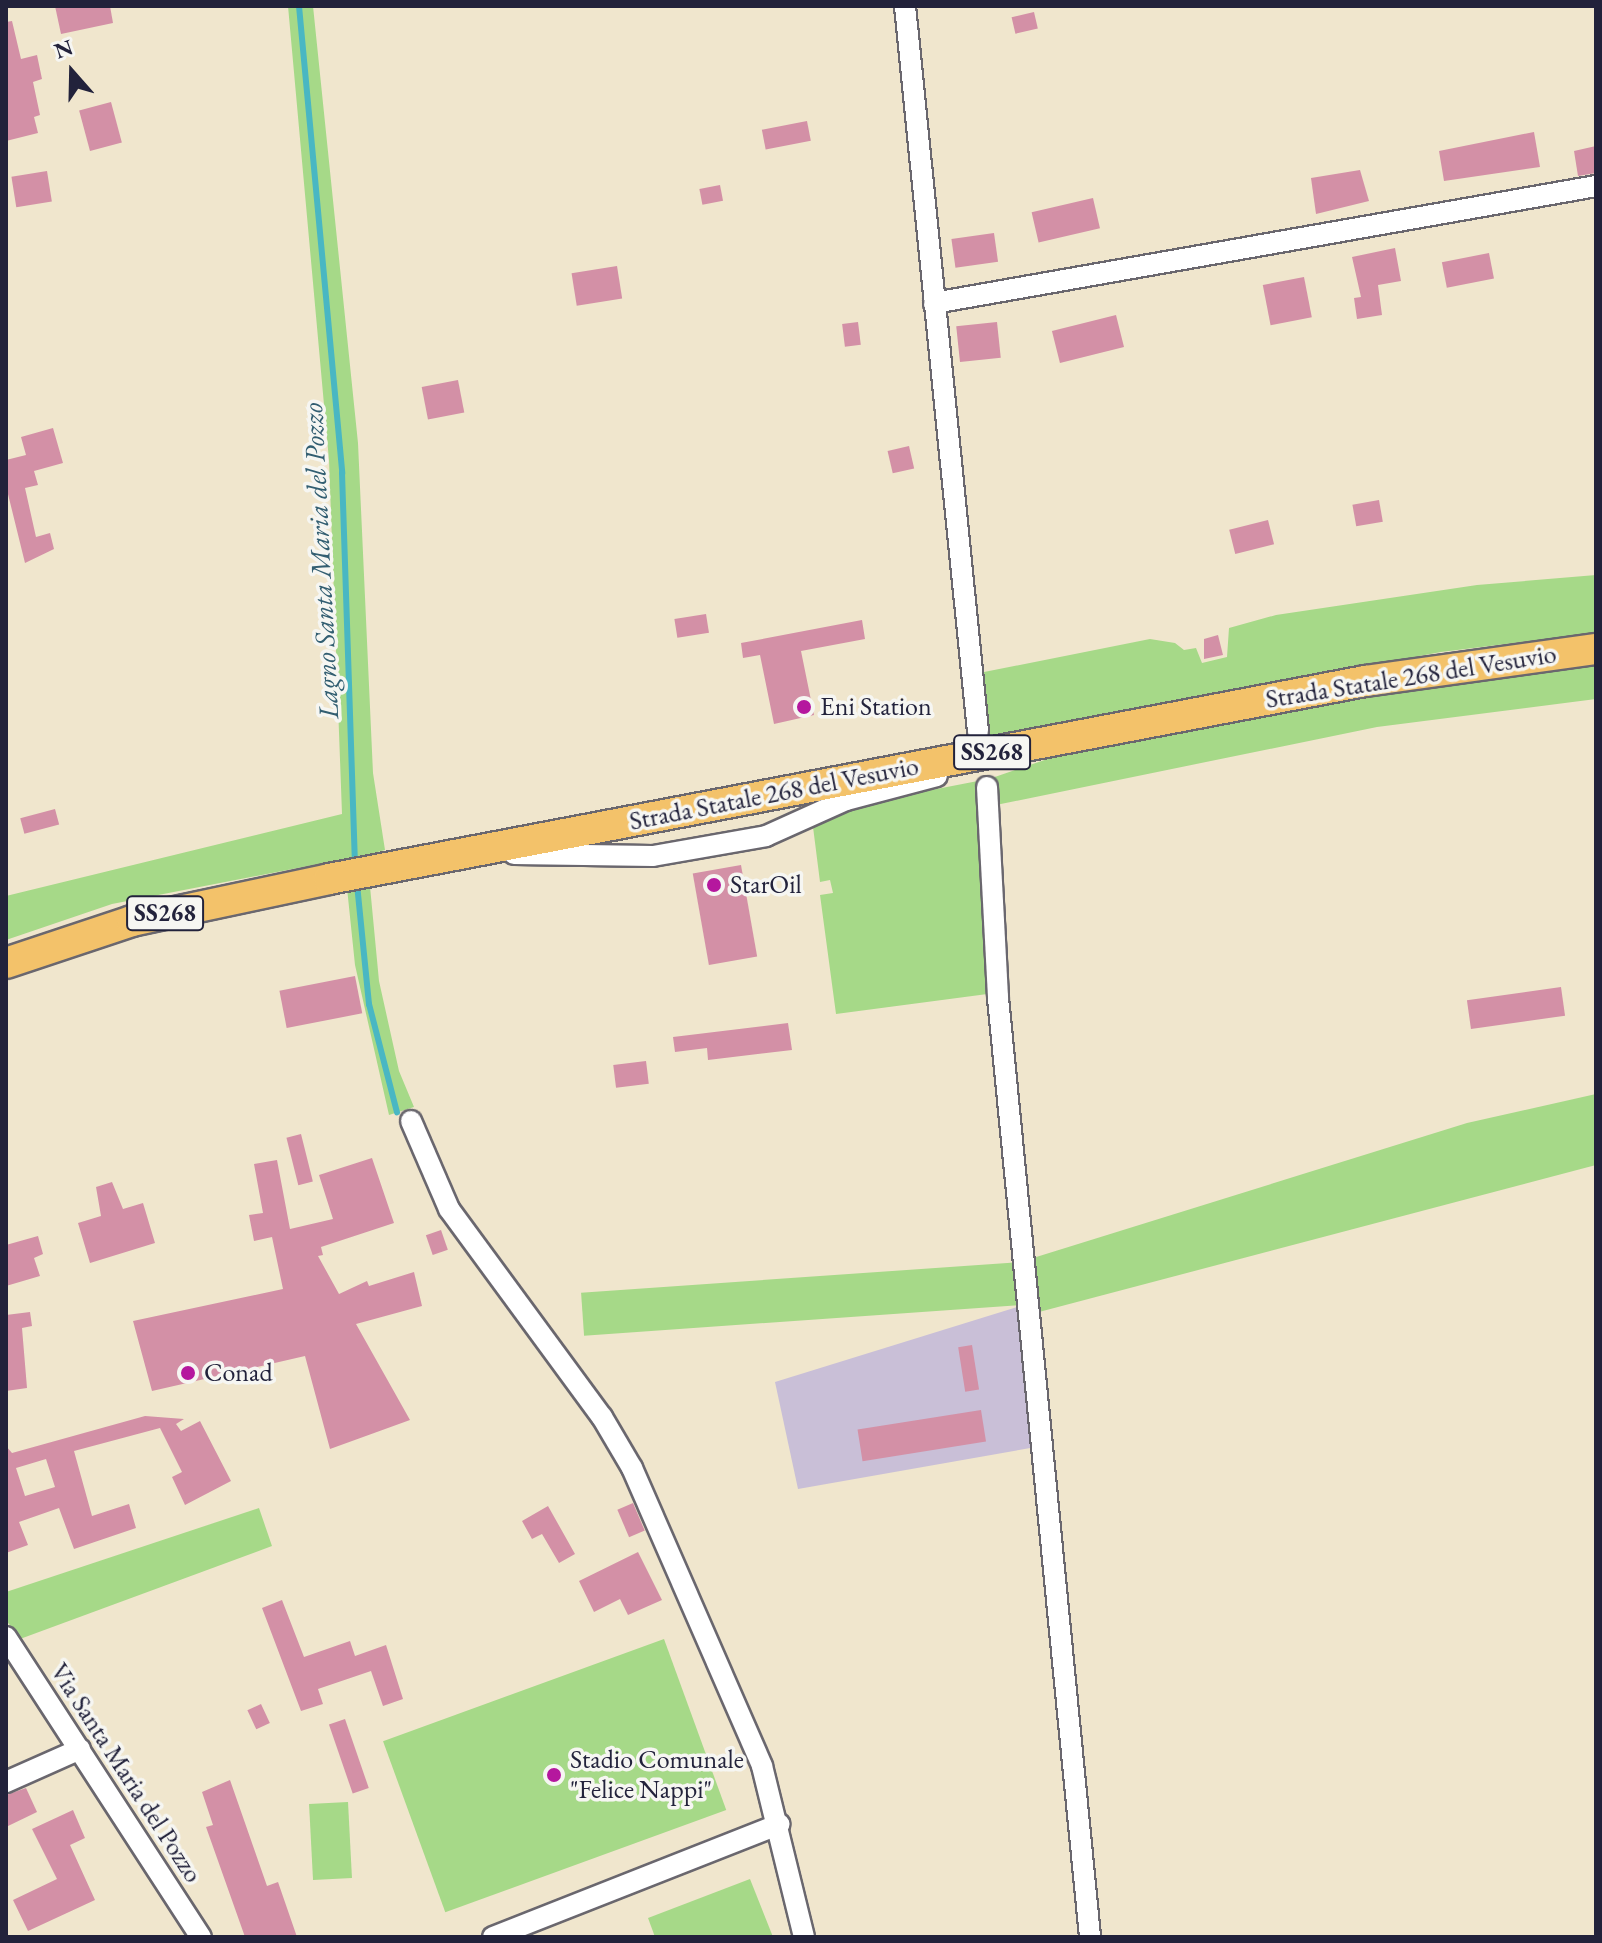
<!DOCTYPE html>
<html>
<head>
<meta charset="utf-8">
<style>
	body { margin:0 }
	#map { position:relative; width:1602px; height:1943px; overflow:hidden; background:#f0e6cd; font-family:"EB Garamond",serif }
	div>[style] { position:absolute }
	.industrial>* { inset:0; background:#c9bfd7 }
	.green>* { inset:0; background:#a6d988; transform-origin:0 0 }
	.stream>* { height:6px; margin:-3px; padding:0 3px; transform-origin:3px; border-radius:3px; background:#49b7c3 }
	.building>* { inset:0; background:#d390a6; transform-origin:0 0 }
	.roads { filter:drop-shadow(2px 0 #6a676e) drop-shadow(-2px 0 #6a676e) drop-shadow(0 2px #6a676e) drop-shadow(0 -2px #6a676e) }
	.minor>* { height:20px; margin:-10px; padding:0 10px; transform-origin:10px; border-radius:10px; background:#fff }
	.highway>* { height:30px; margin:-15px; padding:0 15px; transform-origin:15px; border-radius:15px; background:#f3c26a }
	.dots>* { width:22px; height:22px; translate:-50% -50%; box-sizing:border-box; border:4px solid #f6f6f2; border-radius:50% }
	span { translate:-50% -50%; white-space:nowrap; text-align:center; line-height:1.15; -webkit-text-stroke:7px #f6f6f2; paint-order:stroke }
	.shield-label span { padding:2px 6px; background:#f6f6f2; border:2px solid; border-radius:6px; -webkit-text-stroke-width:0 }
	.shield-label { font-size:24px; color:#22223b; font-weight:700 }
	.street-label { font-size:26px; color:#22223b }
	.poi-label { font-size:26px; color:#22223b }
	.left { translate:0 -50%; text-align:left }
	.water-label { font-size:28px; color:#325e71; font-style:italic }
	.frame { position:absolute; inset:0; border:8px solid #22223b; pointer-events:none }
	.north { position:absolute; left:32px; top:32px; width:80px; height:80px; -webkit-text-stroke:6px #f6f6f2; paint-order:stroke; rotate:340deg; font-size:22px; font-weight:700; line-height:32px; text-align:center; color:#22223b }
	.north::after { content:''; display:block; margin:auto; width:28px; height:36px; background:#22223b; clip-path:polygon(50% 0,100% 100%,50% 72%,0 100%) }
</style>
</head>
<body>
<div id="map">
	<div class="industrial">
		<i style="clip-path:polygon(1024px 1305px,1036px 1447px,798px 1489px,775px 1382px)"></i>
	</div>
	<div class="green">
		<i style="clip-path:polygon(288px 6px,313px 6px,358px 443px,373px 773px,385px 850px,367px 855px,379px 981px,399px 1071px,414px 1107px,389px 1115px,355px 965px,344px 859px,112px 904px,6px 940px,6px 896px,342px 814px,329px 460px)"></i>
		<i style="clip-path:polygon(1596px 575px,1596px 633px,1441px 652px,985px 737px,979px 673px,1150px 639px,1175px 643px,1184px 650px,1196px 648px,1202px 663px,1227px 657px,1229px 628px,1276px 615px,1477px 585px)"></i>
		<i style="clip-path:polygon(1596px 662px,1596px 699px,1377px 727px,991px 806px,989px 779px,1065px 753px,1512px 670px)"></i>
		<i style="clip-path:polygon(983px 780px,995px 993px,836px 1014px,820px 895px,833px 893px,830px 880px,820px 882px,812px 819px,849px 806px)"></i>
		<i style="clip-path:polygon(1596px 1094px,1596px 1165px,1039px 1312px,1033px 1258px,1467px 1123px)"></i>
		<i style="left:1021px;top:1262px;width:43px;height:441px;rotate:86deg"></i>
		<i style="clip-path:polygon(259px 1508px,272px 1546px,20px 1639px,6px 1620px,6px 1592px)"></i>
		<i style="left:664px;top:1639px;width:182px;height:299px;rotate:70deg"></i>
		<i style="left:348px;top:1802px;width:76px;height:39px;rotate:87deg"></i>
		<i style="clip-path:polygon(750px 1879px,773px 1937px,655px 1937px,648px 1918px)"></i>
	</div>
	<div class="stream">
		<i style="left:299px;top:6px;width:469px;rotate:84.7deg"></i>
		<i style="left:342px;top:473px;width:392px;rotate:88.1deg"></i>
		<i style="left:357px;top:884px;width:121px;rotate:84.3deg"></i>
		<i style="left:369px;top:1004px;width:112px;rotate:75.5deg"></i>
	</div>
	<div class="building">
		<i style="clip-path:polygon(55px 6px,110px 6px,113px 23px,61px 34px)"></i>
		<i style="left:1034px;top:12px;width:17px;height:23px;rotate:77deg"></i>
		<i style="clip-path:polygon(12px 21px,21px 59px,37px 55px,42px 79px,33px 82px,40px 115px,34px 117px,38px 133px,6px 141px,6px 22px)"></i>
		<i style="left:111px;top:102px;width:42px;height:33px;rotate:75deg"></i>
		<i style="left:807px;top:121px;width:20px;height:46px;rotate:79deg"></i>
		<i style="clip-path:polygon(1534px 132px,1540px 167px,1444px 181px,1439px 151px)"></i>
		<i style="clip-path:polygon(1596px 146px,1596px 173px,1578px 176px,1574px 151px)"></i>
		<i style="clip-path:polygon(1360px 170px,1369px 201px,1316px 214px,1311px 178px)"></i>
		<i style="left:47px;top:171px;width:31px;height:36px;rotate:81deg"></i>
		<i style="left:720px;top:185px;width:16px;height:21px;rotate:79deg"></i>
		<i style="left:1093px;top:198px;width:31px;height:63px;rotate:77deg"></i>
		<i style="left:994px;top:233px;width:29px;height:43px;rotate:82deg"></i>
		<i style="clip-path:polygon(1395px 248px,1401px 281px,1378px 285px,1382px 315px,1357px 319px,1354px 298px,1361px 297px,1352px 257px)"></i>
		<i style="left:1489px;top:253px;width:26px;height:48px;rotate:79deg"></i>
		<i style="left:617px;top:266px;width:33px;height:46px;rotate:81deg"></i>
		<i style="left:1304px;top:277px;width:41px;height:42px;rotate:79deg"></i>
		<i style="left:1116px;top:315px;width:33px;height:66px;rotate:76deg"></i>
		<i style="left:858px;top:322px;width:23px;height:16px;rotate:83deg"></i>
		<i style="left:997px;top:322px;width:36px;height:41px;rotate:84deg"></i>
		<i style="left:458px;top:380px;width:33px;height:37px;rotate:79deg"></i>
		<i style="clip-path:polygon(53px 428px,63px 463px,34px 471px,38px 485px,25px 488px,36px 537px,50px 533px,54px 549px,25px 563px,6px 486px,6px 460px,26px 455px,21px 437px)"></i>
		<i style="left:909px;top:446px;width:23px;height:22px;rotate:77deg"></i>
		<i style="left:1379px;top:500px;width:22px;height:27px;rotate:80deg"></i>
		<i style="left:1268px;top:520px;width:25px;height:40px;rotate:76deg"></i>
		<i style="left:706px;top:614px;width:19px;height:32px;rotate:81deg"></i>
		<i style="clip-path:polygon(862px 620px,865px 639px,801px 651px,814px 715px,774px 724px,760px 655px,743px 658px,741px 643px)"></i>
		<i style="clip-path:polygon(1218px 635px,1223px 655px,1204px 659px,1204px 639px)"></i>
		<i style="left:55px;top:809px;width:16px;height:36px;rotate:75deg"></i>
		<i style="left:741px;top:865px;width:93px;height:49px;rotate:80deg"></i>
		<i style="left:355px;top:976px;width:38px;height:77px;rotate:79deg"></i>
		<i style="left:1561px;top:987px;width:29px;height:95px;rotate:82deg"></i>
		<i style="clip-path:polygon(788px 1023px,792px 1050px,708px 1060px,707px 1048px,675px 1052px,673px 1037px)"></i>
		<i style="left:646px;top:1061px;width:23px;height:33px;rotate:83deg"></i>
		<i style="left:301px;top:1134px;width:49px;height:15px;rotate:76deg"></i>
		<i style="clip-path:polygon(372px 1158px,394px 1223px,321px 1247px,323px 1255px,318px 1256px,339px 1294px,367px 1281px,369px 1286px,414px 1272px,422px 1306px,356px 1324px,410px 1420px,330px 1449px,305px 1356px,152px 1391px,133px 1321px,283px 1289px,272px 1237px,254px 1241px,249px 1215px,263px 1213px,254px 1164px,277px 1160px,290px 1229px,333px 1219px,319px 1175px)"></i>
		<i style="clip-path:polygon(112px 1182px,123px 1209px,143px 1203px,155px 1243px,90px 1263px,78px 1223px,101px 1216px,96px 1187px)"></i>
		<i style="left:441px;top:1230px;width:21px;height:16px;rotate:71deg"></i>
		<i style="clip-path:polygon(38px 1236px,43px 1254px,34px 1258px,40px 1276px,6px 1286px,6px 1245px)"></i>
		<i style="clip-path:polygon(30px 1312px,32px 1326px,22px 1328px,27px 1388px,6px 1391px,6px 1315px)"></i>
		<i style="left:972px;top:1345px;width:45px;height:14px;rotate:81deg"></i>
		<i style="left:981px;top:1410px;width:32px;height:125px;rotate:81deg"></i>
		<i style="clip-path:polygon(evenodd,145px 1416px,184px 1419px,176px 1424px,181px 1431px,200px 1421px,231px 1481px,185px 1505px,172px 1477px,182px 1472px,160px 1428px,74px 1451px,92px 1516px,129px 1504px,136px 1528px,74px 1549px,59px 1508px,19px 1522px,28px 1545px,6px 1553px,6px 1446px,12px 1453px,145px 1416px,46px 1459px,55px 1487px,25px 1496px,16px 1468px,46px 1459px)"></i>
		<i style="left:633px;top:1503px;width:30px;height:17px;rotate:67deg"></i>
		<i style="clip-path:polygon(548px 1506px,575px 1554px,559px 1563px,542px 1534px,532px 1539px,522px 1521px)"></i>
		<i style="clip-path:polygon(638px 1552px,662px 1600px,628px 1615px,620px 1599px,594px 1612px,579px 1581px)"></i>
		<i style="clip-path:polygon(282px 1600px,304px 1657px,350px 1641px,355px 1656px,386px 1645px,403px 1699px,383px 1706px,371px 1671px,318px 1689px,323px 1704px,301px 1711px,262px 1608px)"></i>
		<i style="left:261px;top:1704px;width:21px;height:15px;rotate:65deg"></i>
		<i style="left:345px;top:1719px;width:73px;height:17px;rotate:71deg"></i>
		<i style="clip-path:polygon(230px 1780px,267px 1886px,278px 1882px,297px 1937px,245px 1937px,206px 1827px,213px 1825px,202px 1792px)"></i>
		<i style="clip-path:polygon(26px 1788px,37px 1812px,6px 1827px,6px 1795px)"></i>
		<i style="clip-path:polygon(73px 1810px,85px 1838px,70px 1845px,95px 1900px,28px 1931px,13px 1900px,57px 1879px,32px 1829px)"></i>
	</div>
	<div class="roads">
		<div class="minor">
			<i style="left:905px;top:6px;width:729px;rotate:84.25deg"></i>
			<i style="left:934px;top:303px;width:672px;rotate:-10.02deg"></i>
			<i style="left:987px;top:787px;width:211px;rotate:87deg"></i>
			<i style="left:998px;top:998px;width:943px;rotate:84.4deg"></i>
			<i style="left:514px;top:854px;width:139px;rotate:0.8deg"></i>
			<i style="left:653px;top:856px;width:115px;rotate:-10deg"></i>
			<i style="left:766px;top:836px;width:88px;rotate:-24.2deg"></i>
			<i style="left:846px;top:800px;width:94px;rotate:-14.8deg"></i>
			<i style="left:411px;top:1121px;width:96px;rotate:66.6deg"></i>
			<i style="left:449px;top:1209px;width:258px;rotate:53.7deg"></i>
			<i style="left:602px;top:1417px;width:59px;rotate:59.5deg"></i>
			<i style="left:632px;top:1468px;width:325px;rotate:66.4deg"></i>
			<i style="left:762px;top:1766px;width:176px;rotate:76.2deg"></i>
			<i style="left:6px;top:1637px;width:358px;rotate:57deg"></i>
			<i style="left:6px;top:1782px;width:81px;rotate:-24deg"></i>
			<i style="left:493px;top:1937px;width:308px;rotate:-21.5deg"></i>
		</div>
		<div class="highway">
			<i style="left:6px;top:963px;width:133px;rotate:-18.4deg"></i>
			<i style="left:132px;top:921px;width:201px;rotate:-12deg"></i>
			<i style="left:329px;top:879px;width:1055px;rotate:-10.82deg"></i>
			<i style="left:1365px;top:681px;width:233px;rotate:-7.9deg"></i>
		</div>
	</div>
	<div class="dots">
		<i style="left:804px;top:707px;background:#b5179e"></i>
		<i style="left:714px;top:885px;background:#b5179e"></i>
		<i style="left:188px;top:1373px;background:#b5179e"></i>
		<i style="left:554px;top:1775px;background:#b5179e"></i>
	</div>
	<div class="shield-label">
		<span style="left:992px;top:752px">SS268</span>
		<span style="left:165px;top:913px">SS268</span>
	</div>
	<div class="street-label">
		<span style="left:1411px;top:677px;rotate:-9deg">Strada Statale 268 del Vesuvio</span>
		<span style="left:774px;top:794px;rotate:-11deg">Strada Statale 268 del Vesuvio</span>
		<span style="left:126px;top:1773px;rotate:57deg">Via Santa Maria del Pozzo</span>
	</div>
	<div class="poi-label">
		<span class="left" style="left:820px;top:707px">Eni Station</span>
		<span class="left" style="left:730px;top:885px">StarOil</span>
		<span class="left" style="left:204px;top:1373px">Conad</span>
		<span class="left" style="left:570px;top:1775px">Stadio Comunale<br>"Felice Nappi"</span>
	</div>
	<div class="water-label">
		<span style="left:320px;top:561px;rotate:-93deg">Lagno Santa Maria del Pozzo</span>
	</div>
	<div class="frame"></div>
	<div class="north">N</div>
</div>
</body>
</html>
